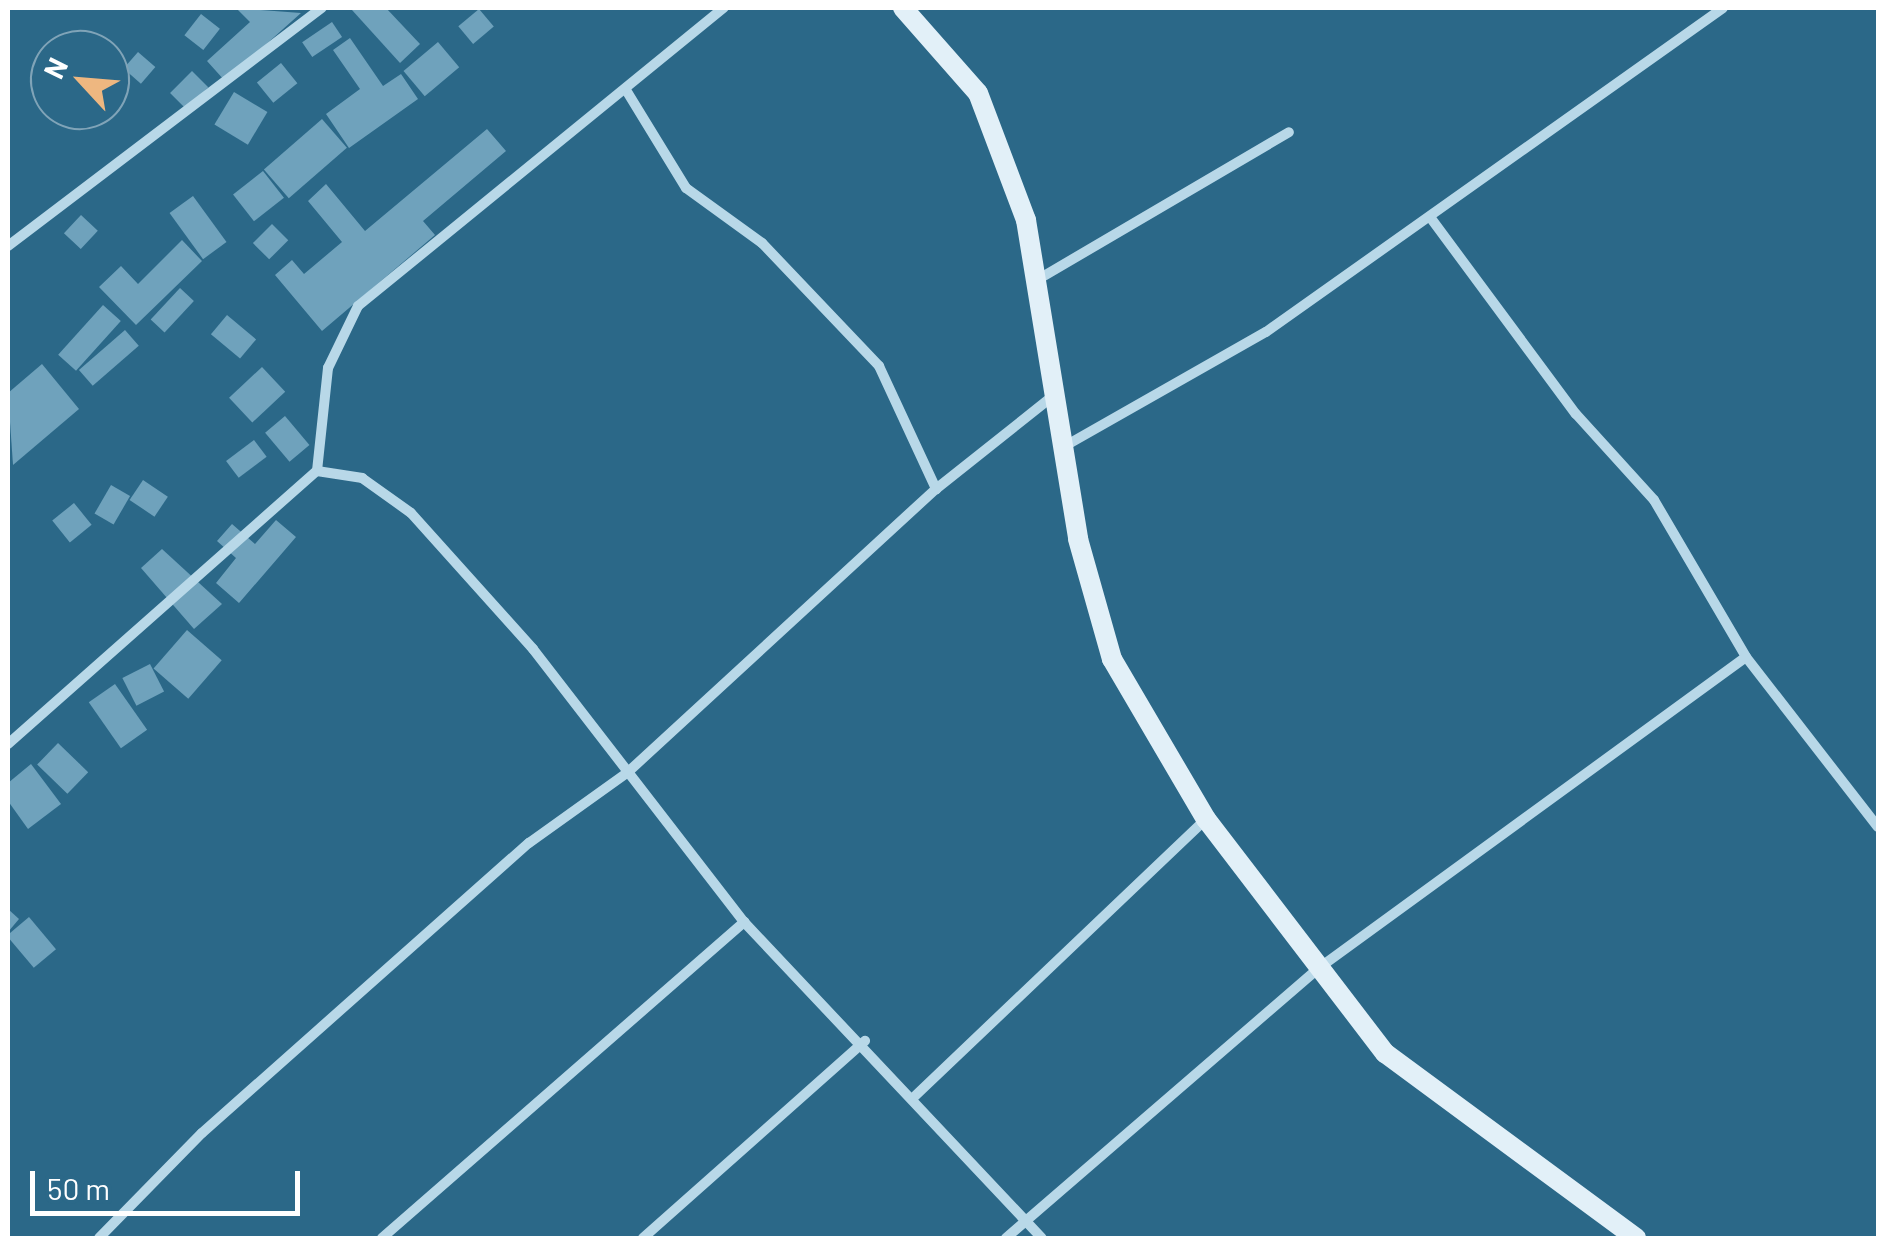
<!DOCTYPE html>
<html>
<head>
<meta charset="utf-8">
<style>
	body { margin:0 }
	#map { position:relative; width:1886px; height:1246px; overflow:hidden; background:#2b6888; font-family:Barlow,sans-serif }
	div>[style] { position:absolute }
	.building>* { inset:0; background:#6fa2bc; transform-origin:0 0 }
	.street>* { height:10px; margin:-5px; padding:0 5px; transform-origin:5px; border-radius:5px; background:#b8d8e8 }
	.secondary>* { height:20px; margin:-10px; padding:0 10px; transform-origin:10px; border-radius:10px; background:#e2f0f8 }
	span { translate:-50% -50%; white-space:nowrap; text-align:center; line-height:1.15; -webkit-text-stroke:10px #2b6888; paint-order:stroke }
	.frame { position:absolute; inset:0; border:10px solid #fff; pointer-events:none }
	.north { position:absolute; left:30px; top:30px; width:100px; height:100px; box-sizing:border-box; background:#2b6888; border:2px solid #80a4b8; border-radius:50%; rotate:296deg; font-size:28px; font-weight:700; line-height:40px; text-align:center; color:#fff }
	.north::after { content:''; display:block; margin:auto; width:35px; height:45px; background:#eeb780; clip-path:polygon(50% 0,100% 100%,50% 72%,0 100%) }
	.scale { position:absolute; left:30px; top:1171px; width:270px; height:45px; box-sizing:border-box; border:5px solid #fff; border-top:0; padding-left:12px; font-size:30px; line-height:35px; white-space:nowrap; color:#fff; -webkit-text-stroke:8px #2b6888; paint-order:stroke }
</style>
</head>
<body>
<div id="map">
	<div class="building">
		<i style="clip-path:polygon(236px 8px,301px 13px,225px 81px,207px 61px,250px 22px)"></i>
		<i style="clip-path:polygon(386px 8px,420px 44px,400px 63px,352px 10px)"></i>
		<i style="left:479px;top:9px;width:23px;height:27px;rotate:50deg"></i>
		<i style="left:201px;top:14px;width:24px;height:27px;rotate:38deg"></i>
		<i style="left:332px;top:22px;width:18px;height:36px;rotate:56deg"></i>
		<i style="clip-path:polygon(350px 38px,383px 86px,401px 74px,418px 99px,349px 148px,326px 114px,360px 89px,333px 50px)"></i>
		<i style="left:438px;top:42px;width:33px;height:45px;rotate:50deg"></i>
		<i style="left:138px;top:52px;width:23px;height:22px;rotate:41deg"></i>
		<i style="left:281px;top:63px;width:26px;height:31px;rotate:51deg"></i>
		<i style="left:192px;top:71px;width:23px;height:31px;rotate:45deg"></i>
		<i style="left:234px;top:92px;width:39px;height:38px;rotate:31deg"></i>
		<i style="left:322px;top:119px;width:38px;height:77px;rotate:49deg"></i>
		<i style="clip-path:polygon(487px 129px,506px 151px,423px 221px,435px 235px,322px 331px,275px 275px,292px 260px,304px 274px,342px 242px,308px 201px,326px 184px,365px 231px)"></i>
		<i style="left:263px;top:171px;width:34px;height:38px;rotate:52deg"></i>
		<i style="left:193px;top:196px;width:57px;height:29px;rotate:54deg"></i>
		<i style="left:81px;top:215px;width:23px;height:25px;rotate:43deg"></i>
		<i style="left:272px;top:224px;width:23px;height:27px;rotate:45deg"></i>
		<i style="clip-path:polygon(182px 240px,202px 261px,136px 325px,99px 287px,121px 266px,138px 284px)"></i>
		<i style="left:180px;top:288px;width:19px;height:43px;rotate:43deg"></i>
		<i style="left:103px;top:305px;width:24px;height:67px;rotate:42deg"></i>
		<i style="left:227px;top:315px;width:38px;height:25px;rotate:40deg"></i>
		<i style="left:125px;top:330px;width:21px;height:61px;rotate:49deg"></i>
		<i style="clip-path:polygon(42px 364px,79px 409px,13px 465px,8px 393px)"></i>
		<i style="left:262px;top:367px;width:34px;height:45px;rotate:47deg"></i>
		<i style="left:285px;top:416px;width:38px;height:26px;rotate:50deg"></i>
		<i style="left:254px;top:440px;width:21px;height:35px;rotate:53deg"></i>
		<i style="left:143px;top:480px;width:30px;height:24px;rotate:34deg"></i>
		<i style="left:111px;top:485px;width:22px;height:33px;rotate:30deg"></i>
		<i style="left:74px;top:503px;width:28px;height:28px;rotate:51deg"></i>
		<i style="clip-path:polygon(276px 520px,296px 537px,239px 603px,216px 583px,236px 558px,217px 541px,232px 524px,255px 544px)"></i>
		<i style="clip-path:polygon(162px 549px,222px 604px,194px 629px,141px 568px)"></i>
		<i style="left:187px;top:630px;width:46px;height:51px;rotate:41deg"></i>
		<i style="left:150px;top:664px;width:31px;height:31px;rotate:63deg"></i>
		<i style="left:115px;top:684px;width:56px;height:32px;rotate:55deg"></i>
		<i style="left:58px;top:743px;width:42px;height:30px;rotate:44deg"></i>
		<i style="clip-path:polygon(31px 764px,61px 804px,28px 829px,8px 801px,8px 783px)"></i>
		<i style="clip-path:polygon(8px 909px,19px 919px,8px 932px)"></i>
		<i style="left:29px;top:917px;width:42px;height:29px;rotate:50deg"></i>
	</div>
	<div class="street">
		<i style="left:626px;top:90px;width:115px;rotate:58.5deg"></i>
		<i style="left:686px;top:188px;width:94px;rotate:35.9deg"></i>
		<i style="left:762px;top:243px;width:170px;rotate:46.4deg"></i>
		<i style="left:879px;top:366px;width:136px;rotate:65.1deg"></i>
		<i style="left:1430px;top:217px;width:245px;rotate:53.5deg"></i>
		<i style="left:1576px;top:414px;width:116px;rotate:47.8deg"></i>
		<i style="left:1654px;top:500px;width:182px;rotate:59.6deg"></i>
		<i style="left:1746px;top:657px;width:215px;rotate:52.2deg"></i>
		<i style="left:8px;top:246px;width:394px;rotate:-37.2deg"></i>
		<i style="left:1037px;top:280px;width:292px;rotate:-30.4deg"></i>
		<i style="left:1065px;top:446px;width:231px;rotate:-29.6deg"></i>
		<i style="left:1266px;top:332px;width:560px;rotate:-35.34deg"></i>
		<i style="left:317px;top:471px;width:46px;rotate:8.8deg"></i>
		<i style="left:362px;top:478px;width:60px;rotate:35.5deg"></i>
		<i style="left:411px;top:513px;width:183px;rotate:48.1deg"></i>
		<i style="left:533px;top:649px;width:345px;rotate:52.3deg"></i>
		<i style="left:744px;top:922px;width:434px;rotate:46.7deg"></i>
		<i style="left:8px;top:744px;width:412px;rotate:-41.5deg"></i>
		<i style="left:317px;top:471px;width:104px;rotate:-83.9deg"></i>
		<i style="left:328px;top:368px;width:69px;rotate:-64.2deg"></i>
		<i style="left:358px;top:306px;width:472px;rotate:-39.2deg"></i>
		<i style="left:915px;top:1096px;width:402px;rotate:-43.6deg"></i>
		<i style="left:99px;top:1238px;width:147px;rotate:-45.6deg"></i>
		<i style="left:202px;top:1133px;width:437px;rotate:-41.6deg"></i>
		<i style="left:529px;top:843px;width:122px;rotate:-35.6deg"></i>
		<i style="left:628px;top:772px;width:418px;rotate:-42.6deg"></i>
		<i style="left:936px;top:489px;width:149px;rotate:-38.5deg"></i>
		<i style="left:382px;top:1238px;width:481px;rotate:-41.1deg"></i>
		<i style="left:643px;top:1238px;width:297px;rotate:-41.6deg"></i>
		<i style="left:1006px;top:1238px;width:413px;rotate:-40.8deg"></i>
		<i style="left:1319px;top:968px;width:528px;rotate:-36.07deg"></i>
	</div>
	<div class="secondary">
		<i style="left:903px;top:8px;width:113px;rotate:48.6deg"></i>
		<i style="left:978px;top:93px;width:136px;rotate:69.3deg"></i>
		<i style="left:1026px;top:220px;width:323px;rotate:80.7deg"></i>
		<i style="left:1078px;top:539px;width:125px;rotate:74.2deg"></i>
		<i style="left:1112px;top:659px;width:186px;rotate:59.6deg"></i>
		<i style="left:1206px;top:819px;width:295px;rotate:52.6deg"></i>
		<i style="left:1385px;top:1053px;width:312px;rotate:36.4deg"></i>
	</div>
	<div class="frame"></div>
	<div class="north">N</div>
	<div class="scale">50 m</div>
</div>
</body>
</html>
